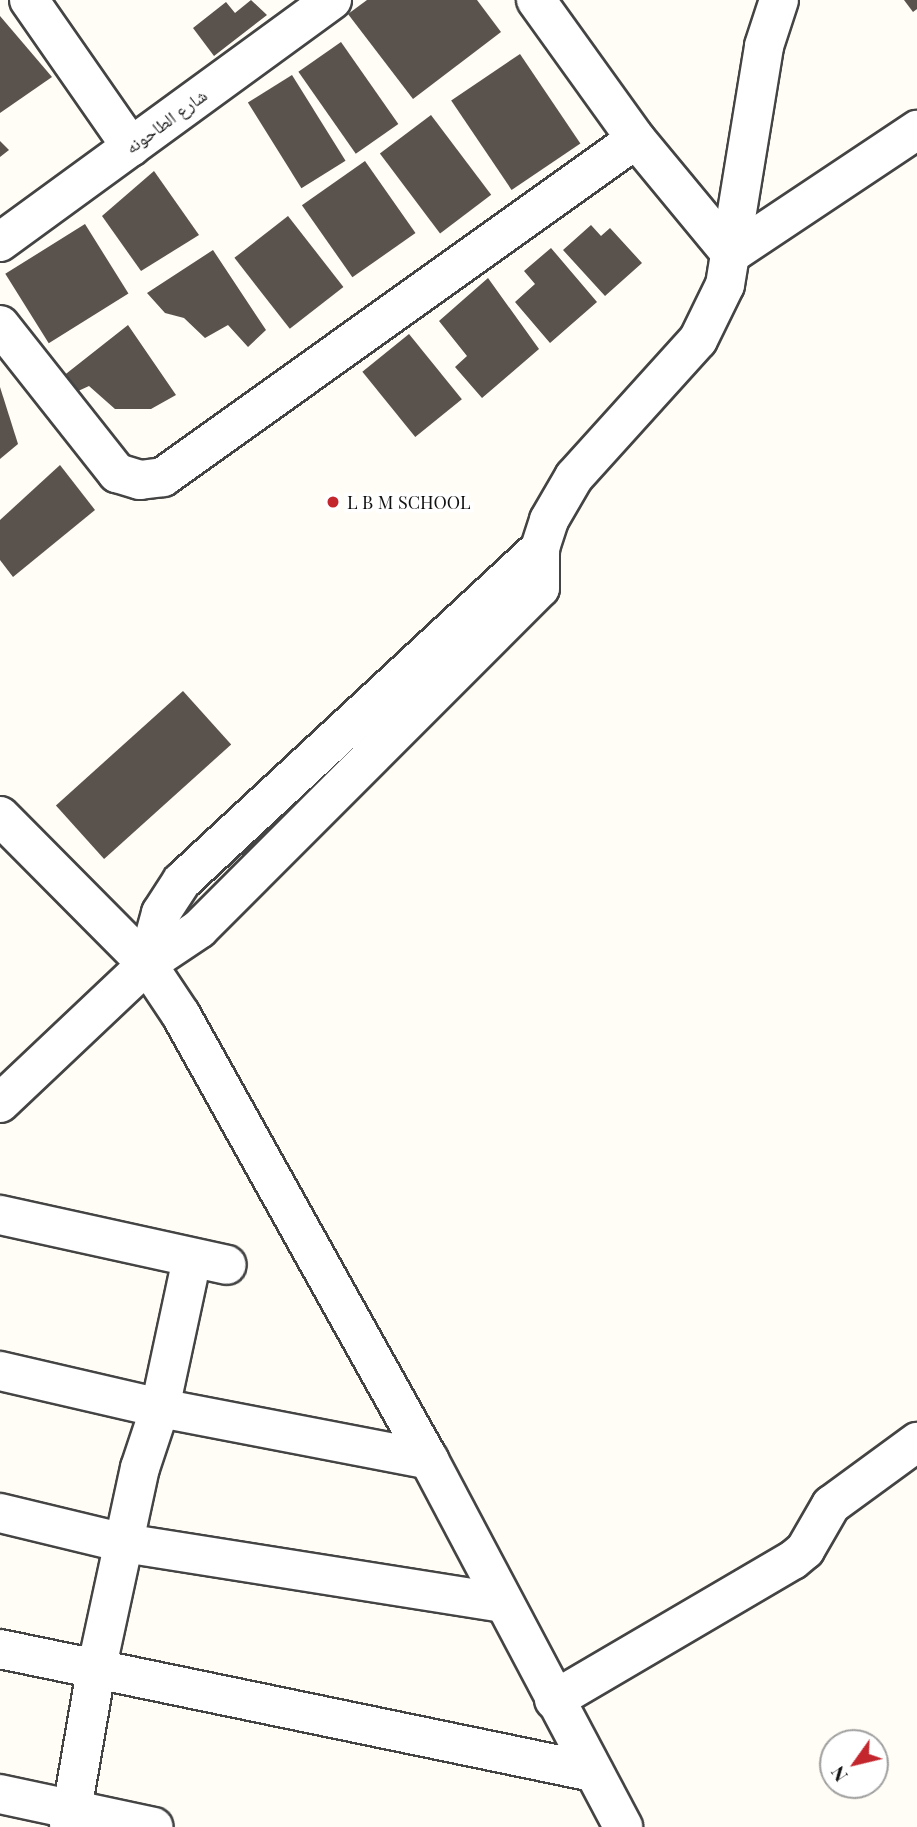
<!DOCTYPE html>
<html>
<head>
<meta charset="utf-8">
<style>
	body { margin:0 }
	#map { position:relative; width:917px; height:1827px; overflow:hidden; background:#fffdf5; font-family:"Playfair Display","Noto Naskh Arabic",serif }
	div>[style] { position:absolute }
	.building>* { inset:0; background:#5a524d; transform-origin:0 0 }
	.roads { filter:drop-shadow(2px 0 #444) drop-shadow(-2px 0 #444) drop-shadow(0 2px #444) drop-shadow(0 -2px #444) }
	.minor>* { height:38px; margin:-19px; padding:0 19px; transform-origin:19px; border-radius:19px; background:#fff }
	.dots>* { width:19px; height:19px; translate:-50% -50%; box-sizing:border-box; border:4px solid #fff; border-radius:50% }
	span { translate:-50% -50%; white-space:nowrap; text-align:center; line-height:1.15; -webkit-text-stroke:7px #fff; paint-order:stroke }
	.street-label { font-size:18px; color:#111 }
	.poi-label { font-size:18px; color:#111 }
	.left { translate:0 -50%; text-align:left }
	.north { position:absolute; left:819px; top:1729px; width:70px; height:70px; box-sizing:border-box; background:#fff; border:2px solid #a0a0a0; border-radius:50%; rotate:236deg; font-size:19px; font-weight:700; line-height:28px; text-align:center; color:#111 }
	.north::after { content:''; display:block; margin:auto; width:24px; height:32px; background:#c4262e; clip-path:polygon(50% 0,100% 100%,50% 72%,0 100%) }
</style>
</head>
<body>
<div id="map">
	<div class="building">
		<i style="clip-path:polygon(251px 0,267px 15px,214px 56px,193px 28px,226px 2px,235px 13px)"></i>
		<i style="clip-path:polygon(367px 0,477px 0,501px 32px,413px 99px,348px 14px)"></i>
		<i style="clip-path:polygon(904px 0,917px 0,917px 9px,913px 12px)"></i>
		<i style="clip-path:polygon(0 16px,52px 77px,0 113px)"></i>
		<i style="left:341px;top:42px;width:100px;height:52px;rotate:55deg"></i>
		<i style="left:520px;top:54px;width:108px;height:83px;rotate:56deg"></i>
		<i style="left:292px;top:75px;width:101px;height:52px;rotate:58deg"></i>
		<i style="left:431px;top:115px;width:100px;height:64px;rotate:53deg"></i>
		<i style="clip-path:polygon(0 141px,9px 150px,0 157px)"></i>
		<i style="left:365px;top:161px;width:88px;height:77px;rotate:55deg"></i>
		<i style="clip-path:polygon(154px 171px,199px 235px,141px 271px,102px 216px)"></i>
		<i style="left:288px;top:216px;width:90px;height:68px;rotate:52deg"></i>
		<i style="left:85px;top:224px;width:82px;height:94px;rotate:58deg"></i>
		<i style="clip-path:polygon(591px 225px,601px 236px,610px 228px,642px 263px,605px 296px,563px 250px)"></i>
		<i style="clip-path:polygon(551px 248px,597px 302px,550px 343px,515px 302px,535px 284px,524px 271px)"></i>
		<i style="clip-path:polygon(213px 250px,266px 330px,248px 347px,228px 325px,205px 338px,184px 318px,165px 313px,147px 293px)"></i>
		<i style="clip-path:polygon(488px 278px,539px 349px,482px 398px,455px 367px,467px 356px,439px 321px)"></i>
		<i style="clip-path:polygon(128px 325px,176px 395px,151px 409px,115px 409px,89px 386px,76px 392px,62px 377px)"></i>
		<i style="left:409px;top:334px;width:84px;height:60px;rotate:51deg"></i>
		<i style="clip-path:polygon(0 387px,18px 444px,0 459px)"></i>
		<i style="clip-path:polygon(60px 465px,95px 510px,13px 577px,0 560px,0 520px)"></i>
		<i style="left:183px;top:691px;width:72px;height:171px;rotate:48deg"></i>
	</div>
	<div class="roads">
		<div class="minor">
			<i style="left:29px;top:0;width:179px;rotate:55.2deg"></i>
			<i style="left:536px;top:0;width:171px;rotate:54.3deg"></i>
			<i style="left:636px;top:139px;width:149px;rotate:50.4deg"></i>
			<i style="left:0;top:242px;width:411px;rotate:-36.1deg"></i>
			<i style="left:731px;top:254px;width:224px;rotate:-33.7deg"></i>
			<i style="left:0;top:325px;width:189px;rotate:51.7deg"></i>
			<i style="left:117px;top:473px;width:24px;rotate:17deg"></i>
			<i style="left:140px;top:480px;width:23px;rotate:-7deg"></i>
			<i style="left:163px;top:477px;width:581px;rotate:-35.55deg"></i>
			<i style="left:0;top:816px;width:209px;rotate:45.2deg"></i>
			<i style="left:147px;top:964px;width:61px;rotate:56.3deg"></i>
			<i style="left:181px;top:1015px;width:509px;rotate:60.87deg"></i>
			<i style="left:429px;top:1460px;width:415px;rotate:62.1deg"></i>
			<i style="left:147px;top:964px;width:53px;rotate:-74.6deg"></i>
			<i style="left:161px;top:913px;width:38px;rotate:-57deg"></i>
			<i style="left:182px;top:881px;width:489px;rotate:-42.9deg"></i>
			<i style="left:0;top:1103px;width:202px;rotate:-43.4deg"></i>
			<i style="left:147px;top:964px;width:63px;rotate:-33.9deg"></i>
			<i style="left:199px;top:929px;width:482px;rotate:-45deg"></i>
			<i style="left:540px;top:588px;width:40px;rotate:-90deg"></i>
			<i style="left:540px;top:548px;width:29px;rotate:-72deg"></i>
			<i style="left:549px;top:520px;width:50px;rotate:-59.8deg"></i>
			<i style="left:574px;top:477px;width:185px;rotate:-47.9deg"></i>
			<i style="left:698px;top:340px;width:61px;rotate:-63.9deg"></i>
			<i style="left:725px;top:285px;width:242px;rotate:-80.7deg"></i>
			<i style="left:764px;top:46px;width:48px;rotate:-71.9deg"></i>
			<i style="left:0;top:1215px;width:232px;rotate:12.4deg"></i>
			<i style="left:0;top:1371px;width:164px;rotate:13deg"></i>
			<i style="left:160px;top:1408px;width:274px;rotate:10.9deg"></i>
			<i style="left:0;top:1513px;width:128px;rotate:13.6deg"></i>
			<i style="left:124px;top:1543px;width:384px;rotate:9deg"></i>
			<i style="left:0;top:1649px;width:606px;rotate:11.72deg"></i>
			<i style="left:554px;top:1700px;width:277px;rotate:-30.4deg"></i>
			<i style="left:793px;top:1560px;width:16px;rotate:-40deg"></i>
			<i style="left:805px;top:1550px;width:52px;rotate:-60deg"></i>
			<i style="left:831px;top:1505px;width:107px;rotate:-36.2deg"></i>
			<i style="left:0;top:1794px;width:157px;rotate:12.1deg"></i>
			<i style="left:69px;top:1827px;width:158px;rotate:-80.2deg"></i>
			<i style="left:96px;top:1671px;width:208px;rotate:-77.8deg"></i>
			<i style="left:140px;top:1468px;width:63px;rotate:-71.6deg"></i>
			<i style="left:160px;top:1408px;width:152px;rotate:-77.9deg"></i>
		</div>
	</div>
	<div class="dots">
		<i style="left:333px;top:502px;background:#c4262e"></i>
	</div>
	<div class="street-label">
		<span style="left:166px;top:121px;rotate:-36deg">شارع الطاحونه</span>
	</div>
	<div class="poi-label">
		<span class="left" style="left:347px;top:502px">L B M SCHOOL</span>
	</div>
	<div class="north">N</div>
</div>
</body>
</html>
